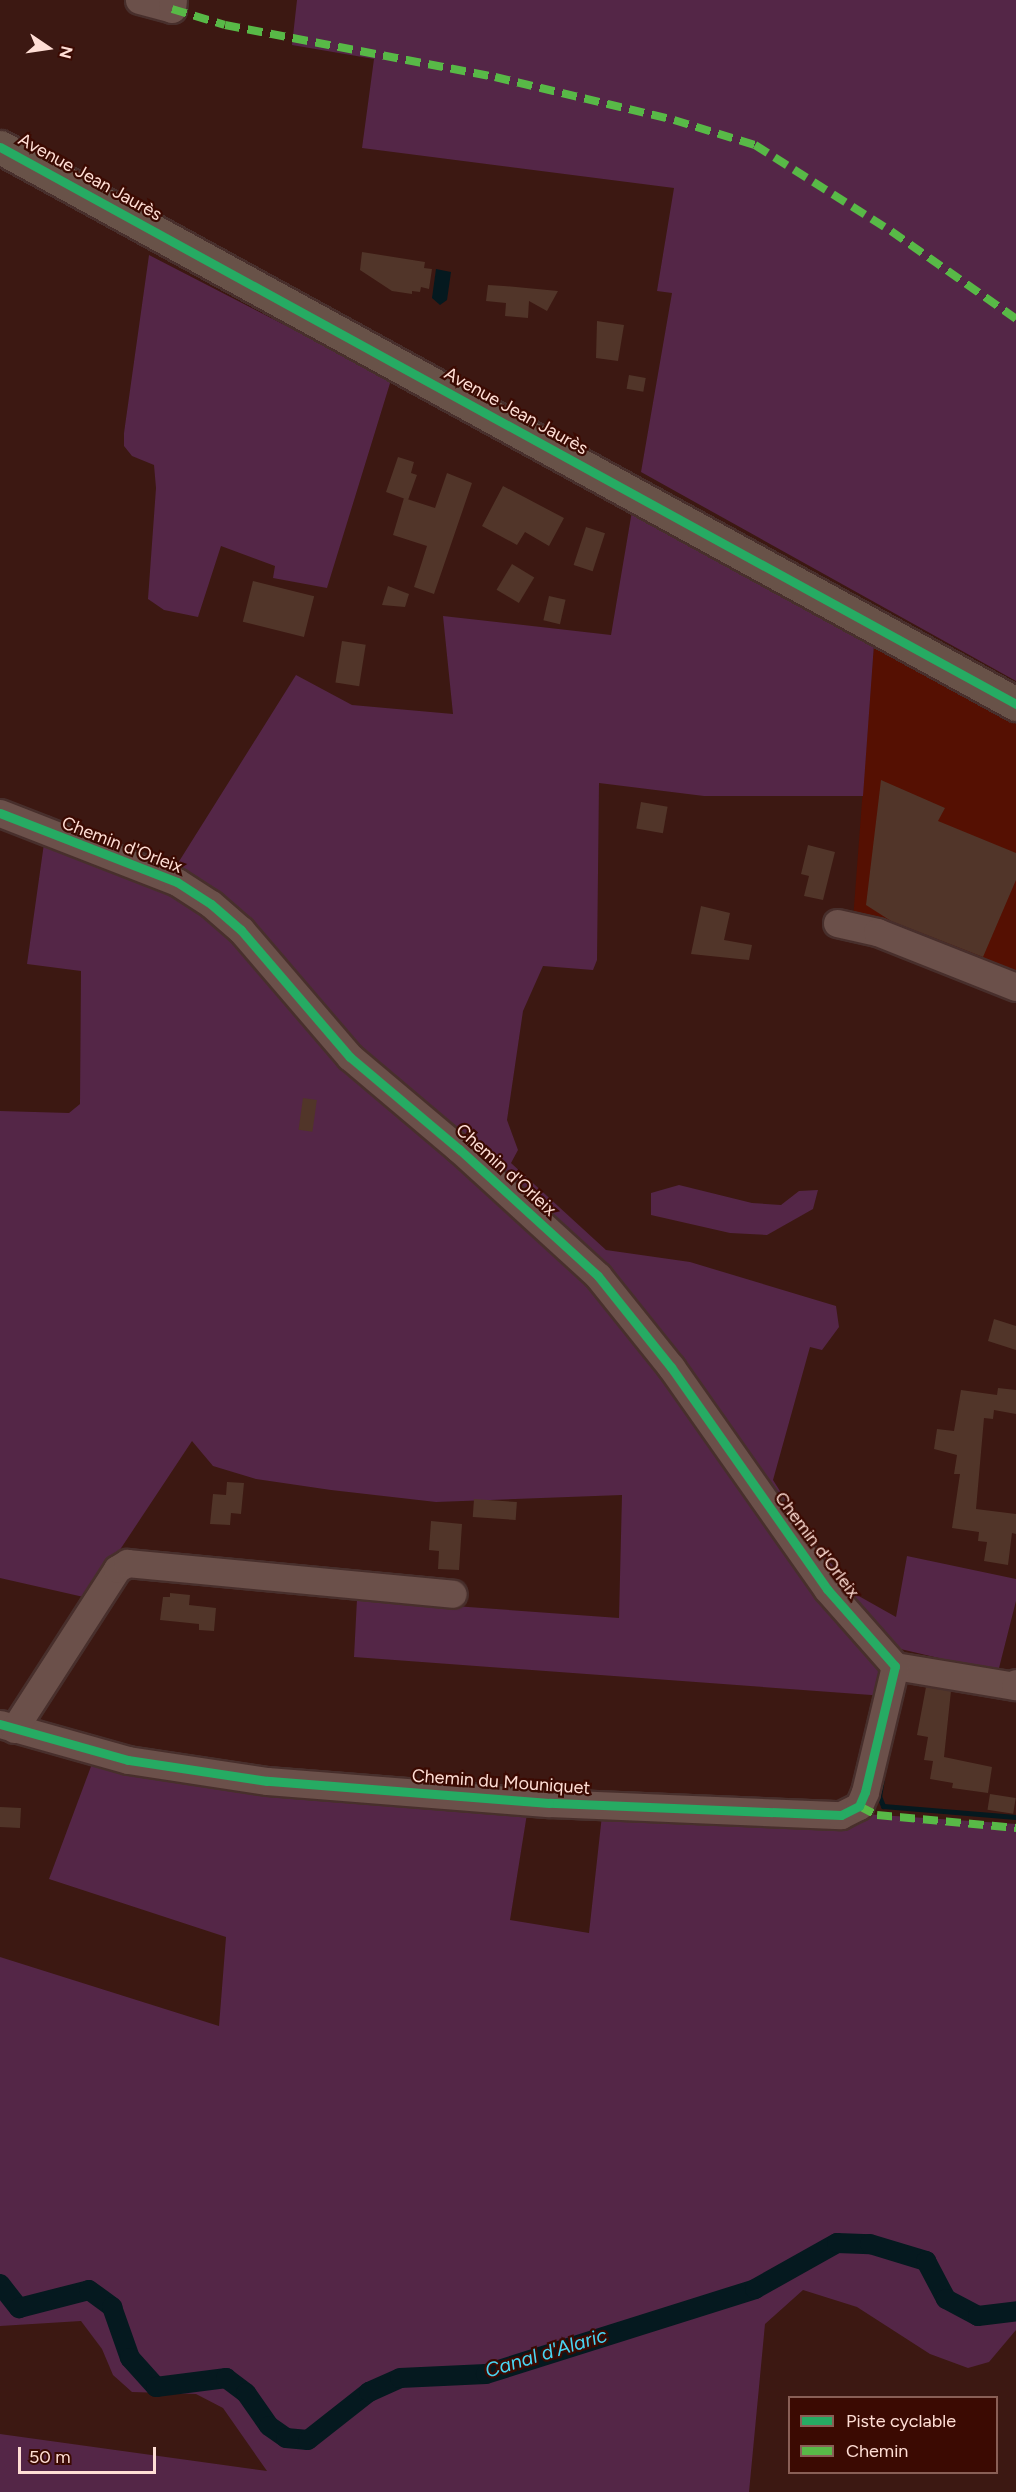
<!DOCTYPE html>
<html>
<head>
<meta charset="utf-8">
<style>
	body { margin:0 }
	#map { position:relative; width:1016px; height:2492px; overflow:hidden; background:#3c1812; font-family:Figtree,sans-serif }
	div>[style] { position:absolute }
	.built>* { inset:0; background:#551002 }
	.green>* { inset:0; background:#542647 }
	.water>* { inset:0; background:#05191f }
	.stream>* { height:5px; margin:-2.5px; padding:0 2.5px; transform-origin:2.5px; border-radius:2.5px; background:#05191f }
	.canal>* { height:20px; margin:-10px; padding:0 10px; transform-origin:10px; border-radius:10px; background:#05191f }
	.building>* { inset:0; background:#513529; transform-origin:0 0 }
	.roads { filter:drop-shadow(2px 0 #482f2c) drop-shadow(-2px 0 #482f2c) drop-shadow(0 2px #482f2c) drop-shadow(0 -2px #482f2c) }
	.minor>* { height:27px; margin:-13.5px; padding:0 13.5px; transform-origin:13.5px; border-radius:13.5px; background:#6b504a }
	.major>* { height:33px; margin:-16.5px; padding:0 16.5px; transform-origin:16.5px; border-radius:16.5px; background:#685248 }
	.quiet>* { height:8px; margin-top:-4px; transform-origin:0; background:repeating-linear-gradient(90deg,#58b947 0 15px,transparent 0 23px) }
	.cycleway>* { height:9px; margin:-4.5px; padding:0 4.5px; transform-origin:4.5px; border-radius:4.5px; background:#26ab63 }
	span { translate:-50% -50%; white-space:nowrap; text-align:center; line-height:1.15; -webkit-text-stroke:4.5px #3b0a02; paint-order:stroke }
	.street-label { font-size:18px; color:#ffded5 }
	.water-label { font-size:20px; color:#49d6f3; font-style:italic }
	.legend { position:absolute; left:788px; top:2396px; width:210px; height:78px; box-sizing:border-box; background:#3b0a02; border:2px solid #895f56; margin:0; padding:8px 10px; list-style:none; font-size:18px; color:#ffded5 }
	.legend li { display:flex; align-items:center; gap:12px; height:30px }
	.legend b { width:30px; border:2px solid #895f56 }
	.north { position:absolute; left:18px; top:18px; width:60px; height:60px; -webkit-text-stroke:4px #3b0a02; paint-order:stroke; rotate:103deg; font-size:16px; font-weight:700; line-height:24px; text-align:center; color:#ffded5 }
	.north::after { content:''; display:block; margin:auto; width:21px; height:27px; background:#ffded5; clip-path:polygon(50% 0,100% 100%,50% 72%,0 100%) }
	.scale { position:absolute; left:18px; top:2447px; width:138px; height:27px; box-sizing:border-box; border:3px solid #ffded5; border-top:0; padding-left:8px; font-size:18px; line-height:21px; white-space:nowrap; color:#ffded5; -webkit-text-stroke:4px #3b0a02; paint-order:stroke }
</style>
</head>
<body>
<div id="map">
	<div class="built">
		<i style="clip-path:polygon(874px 644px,1016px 721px,1016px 998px,852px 933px)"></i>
	</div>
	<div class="green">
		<i style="clip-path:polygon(297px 0,1016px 0,1016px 681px,641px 472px,672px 293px,657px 291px,674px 188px,362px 148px,374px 59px,292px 45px)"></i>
		<i style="clip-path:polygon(149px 255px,391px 380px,327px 588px,273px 578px,275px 566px,221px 546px,198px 617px,164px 610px,148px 599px,156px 488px,154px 465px,132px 456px,124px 446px,124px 433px)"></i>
		<i style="clip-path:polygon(632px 511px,874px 644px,863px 796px,704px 796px,599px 783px,597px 960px,593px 970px,543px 966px,523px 1011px,507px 1120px,518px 1150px,511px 1163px,606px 1250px,690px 1262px,836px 1306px,839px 1327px,822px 1350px,810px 1347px,773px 1480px,809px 1537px,857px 1595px,896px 1617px,907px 1556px,1016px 1579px,1016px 1601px,998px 1672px,892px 1647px,885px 1696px,354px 1657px,357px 1599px,619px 1618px,622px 1495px,436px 1502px,331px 1490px,256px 1479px,213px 1466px,192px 1441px,88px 1598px,0 1578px,0 1111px,69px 1113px,80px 1104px,81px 971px,27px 964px,48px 815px,173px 871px,296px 675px,352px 705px,453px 714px,443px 616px,611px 635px)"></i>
		<i style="clip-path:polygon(679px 1185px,752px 1203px,781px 1205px,799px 1191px,818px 1190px,813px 1209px,767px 1235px,730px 1233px,651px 1215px,651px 1193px)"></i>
		<i style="clip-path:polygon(99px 1745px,219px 1769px,530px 1795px,510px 1920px,589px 1933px,604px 1797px,1016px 1824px,1016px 2330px,989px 2362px,968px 2368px,930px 2354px,857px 2307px,803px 2290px,765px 2324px,749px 2492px,0 2492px,0 2434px,267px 2471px,223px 2408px,196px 2394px,132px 2392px,113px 2375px,102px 2349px,81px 2321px,0 2326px,0 1957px,219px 2026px,226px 1937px,49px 1879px)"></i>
	</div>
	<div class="water">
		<i style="clip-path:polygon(436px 269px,451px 272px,447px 300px,440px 305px,432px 298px)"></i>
	</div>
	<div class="stream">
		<i style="left:882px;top:1778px;width:18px;rotate:99deg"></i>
		<i style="left:879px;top:1796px;width:11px;rotate:68deg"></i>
		<i style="left:883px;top:1806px;width:133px;rotate:4.7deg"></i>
	</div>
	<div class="canal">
		<i style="left:0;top:2284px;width:31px;rotate:52deg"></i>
		<i style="left:19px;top:2308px;width:72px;rotate:-14.4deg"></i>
		<i style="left:89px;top:2290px;width:29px;rotate:36deg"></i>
		<i style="left:112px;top:2307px;width:54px;rotate:70.6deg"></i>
		<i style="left:130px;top:2358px;width:39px;rotate:48deg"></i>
		<i style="left:156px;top:2387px;width:71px;rotate:-7.3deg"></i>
		<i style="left:226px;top:2378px;width:25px;rotate:37deg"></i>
		<i style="left:246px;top:2393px;width:40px;rotate:55.1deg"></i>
		<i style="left:269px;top:2426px;width:21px;rotate:35deg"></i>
		<i style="left:286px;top:2438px;width:22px;rotate:5deg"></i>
		<i style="left:308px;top:2440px;width:78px;rotate:-38.2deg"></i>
		<i style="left:369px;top:2392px;width:34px;rotate:-24deg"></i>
		<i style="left:400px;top:2378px;width:86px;rotate:-2.7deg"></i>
		<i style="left:486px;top:2374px;width:282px;rotate:-17.5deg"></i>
		<i style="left:755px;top:2289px;width:94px;rotate:-29.3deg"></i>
		<i style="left:837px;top:2243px;width:33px;rotate:2deg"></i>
		<i style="left:870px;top:2244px;width:59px;rotate:16.9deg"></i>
		<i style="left:926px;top:2261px;width:43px;rotate:62.2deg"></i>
		<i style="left:946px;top:2299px;width:36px;rotate:28deg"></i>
		<i style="left:978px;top:2316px;width:38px;rotate:-7deg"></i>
	</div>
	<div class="building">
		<i style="clip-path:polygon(362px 252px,425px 262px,424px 268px,432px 269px,429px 289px,421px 287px,420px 292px,412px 291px,412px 294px,392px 291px,360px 270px)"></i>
		<i style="clip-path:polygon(488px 285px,504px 286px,558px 291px,547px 311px,529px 301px,528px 318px,505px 316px,506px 303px,486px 301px)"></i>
		<i style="clip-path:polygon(597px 321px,624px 325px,618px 361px,596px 358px)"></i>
		<i style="left:629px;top:375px;width:17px;height:14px;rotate:10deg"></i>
		<i style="clip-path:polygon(398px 457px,414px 462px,411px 473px,417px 475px,408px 500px,386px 492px)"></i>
		<i style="clip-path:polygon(447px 473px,472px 483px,434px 594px,414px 587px,427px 546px,393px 535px,404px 498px,435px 508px)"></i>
		<i style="clip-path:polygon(503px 486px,564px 518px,549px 546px,525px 532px,517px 545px,482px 526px)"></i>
		<i style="left:586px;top:527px;width:20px;height:40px;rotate:18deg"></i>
		<i style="left:512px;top:564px;width:26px;height:30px;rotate:31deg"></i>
		<i style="left:253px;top:581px;width:63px;height:42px;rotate:14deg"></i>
		<i style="clip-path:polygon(388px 586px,409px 594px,405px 607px,382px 605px)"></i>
		<i style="left:549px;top:596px;width:17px;height:25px;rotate:13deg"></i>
		<i style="left:342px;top:641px;width:24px;height:42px;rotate:9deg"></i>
		<i style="clip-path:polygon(881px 780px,945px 808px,938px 821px,1016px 853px,1016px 880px,983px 957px,891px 921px,866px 905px)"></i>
		<i style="left:641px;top:802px;width:27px;height:27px;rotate:10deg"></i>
		<i style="clip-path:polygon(808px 845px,835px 852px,823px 900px,804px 896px,809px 876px,801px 874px)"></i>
		<i style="clip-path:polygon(701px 906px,730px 913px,724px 940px,752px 945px,749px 960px,691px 954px)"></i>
		<i style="left:303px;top:1098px;width:14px;height:32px;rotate:8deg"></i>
		<i style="clip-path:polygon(994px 1319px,1016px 1326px,1016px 1350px,988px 1341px)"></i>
		<i style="clip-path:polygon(998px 1388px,1016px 1390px,1016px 1414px,994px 1410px,993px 1419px,984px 1418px,976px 1509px,1016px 1514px,1016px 1534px,1012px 1533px,1008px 1565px,984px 1561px,987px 1542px,978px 1541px,979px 1532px,952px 1528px,960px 1474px,954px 1474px,957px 1455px,934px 1449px,937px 1429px,954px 1431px,961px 1390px,997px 1395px)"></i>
		<i style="clip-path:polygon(227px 1482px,244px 1483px,241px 1514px,231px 1513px,230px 1525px,210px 1524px,213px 1494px,226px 1495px)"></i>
		<i style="left:474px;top:1499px;width:43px;height:18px;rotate:4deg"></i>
		<i style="clip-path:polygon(431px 1521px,462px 1524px,459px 1570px,438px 1569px,439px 1551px,429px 1550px)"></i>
		<i style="clip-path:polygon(170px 1593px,190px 1595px,189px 1605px,216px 1608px,214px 1631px,199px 1630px,199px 1624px,160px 1620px,163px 1597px,170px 1597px)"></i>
		<i style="clip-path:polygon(926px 1687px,951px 1691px,944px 1757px,992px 1767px,988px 1793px,952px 1788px,953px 1783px,930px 1779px,933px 1761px,924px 1760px,928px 1737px,917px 1735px)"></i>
		<i style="left:990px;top:1794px;width:26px;height:16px;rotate:9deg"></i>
		<i style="left:0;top:1807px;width:21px;height:20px;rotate:3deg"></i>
	</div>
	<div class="roads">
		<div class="minor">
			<i style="left:139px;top:0;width:34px;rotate:15deg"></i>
			<i style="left:172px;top:9px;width:9px;rotate:-84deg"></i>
			<i style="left:0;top:813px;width:190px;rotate:21.3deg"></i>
			<i style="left:177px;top:882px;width:40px;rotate:32.9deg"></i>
			<i style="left:211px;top:904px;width:40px;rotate:41deg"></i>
			<i style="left:241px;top:930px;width:167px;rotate:49.4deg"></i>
			<i style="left:350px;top:1057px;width:143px;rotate:40.2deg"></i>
			<i style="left:459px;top:1149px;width:188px;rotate:42.4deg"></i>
			<i style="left:598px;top:1276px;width:117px;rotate:51.3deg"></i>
			<i style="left:671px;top:1367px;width:271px;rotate:54.9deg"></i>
			<i style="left:827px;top:1589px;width:103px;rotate:48.6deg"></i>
			<i style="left:837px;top:923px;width:41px;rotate:12.7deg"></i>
			<i style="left:877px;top:932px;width:149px;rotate:21.6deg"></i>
			<i style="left:895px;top:1666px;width:122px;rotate:9.5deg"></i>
			<i style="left:1015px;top:1686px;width:3px;rotate:-72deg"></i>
			<i style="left:0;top:1724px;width:133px;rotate:15.7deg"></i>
			<i style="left:128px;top:1760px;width:141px;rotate:8.6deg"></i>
			<i style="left:267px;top:1781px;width:283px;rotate:4.5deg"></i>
			<i style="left:549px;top:1803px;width:292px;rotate:2.4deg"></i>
			<i style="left:841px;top:1815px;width:20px;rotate:-27deg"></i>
			<i style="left:859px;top:1806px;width:15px;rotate:-67deg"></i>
			<i style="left:865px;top:1792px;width:130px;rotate:-76.6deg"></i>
			<i style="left:14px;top:1729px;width:190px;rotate:-57.2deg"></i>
			<i style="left:117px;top:1569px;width:12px;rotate:-31deg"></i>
			<i style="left:127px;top:1563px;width:327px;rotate:5.4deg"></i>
		</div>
		<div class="major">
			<i style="left:0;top:147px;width:1159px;rotate:28.73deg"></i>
		</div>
	</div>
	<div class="quiet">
		<i style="left:172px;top:9px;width:55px;rotate:16.8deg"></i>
		<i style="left:225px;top:25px;width:275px;rotate:10.9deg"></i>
		<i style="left:495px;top:77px;width:184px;rotate:13.5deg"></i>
		<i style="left:674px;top:120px;width:85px;rotate:17.2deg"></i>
		<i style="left:755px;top:145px;width:161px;rotate:32.3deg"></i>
		<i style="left:891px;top:231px;width:153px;rotate:35.1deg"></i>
		<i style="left:859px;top:1806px;width:20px;rotate:27deg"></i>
		<i style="left:877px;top:1815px;width:140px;rotate:5.3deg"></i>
	</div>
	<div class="cycleway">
		<i style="left:0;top:147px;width:1159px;rotate:28.73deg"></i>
		<i style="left:0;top:813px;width:190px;rotate:21.3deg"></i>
		<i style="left:177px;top:882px;width:40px;rotate:32.9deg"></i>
		<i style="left:211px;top:904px;width:40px;rotate:41deg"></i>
		<i style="left:241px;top:930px;width:167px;rotate:49.4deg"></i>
		<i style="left:350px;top:1057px;width:143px;rotate:40.2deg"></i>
		<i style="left:459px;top:1149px;width:188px;rotate:42.4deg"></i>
		<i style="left:598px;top:1276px;width:117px;rotate:51.3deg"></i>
		<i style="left:671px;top:1367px;width:271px;rotate:54.9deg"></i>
		<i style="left:827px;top:1589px;width:103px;rotate:48.6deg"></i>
		<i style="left:895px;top:1666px;width:130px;rotate:103.4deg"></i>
		<i style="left:865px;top:1792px;width:15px;rotate:113deg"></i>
		<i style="left:859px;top:1806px;width:20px;rotate:153deg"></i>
		<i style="left:841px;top:1815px;width:292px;rotate:-177.6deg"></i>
		<i style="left:549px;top:1803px;width:283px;rotate:-175.5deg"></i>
		<i style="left:267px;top:1781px;width:141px;rotate:-171.4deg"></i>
		<i style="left:128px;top:1760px;width:133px;rotate:-164.3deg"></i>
	</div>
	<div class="street-label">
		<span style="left:90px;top:177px;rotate:29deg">Avenue Jean Jaurès</span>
		<span style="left:516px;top:411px;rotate:29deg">Avenue Jean Jaurès</span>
		<span style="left:122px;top:845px;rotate:21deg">Chemin d'Orleix</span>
		<span style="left:506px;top:1170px;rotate:42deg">Chemin d'Orleix</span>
		<span style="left:817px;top:1545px;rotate:53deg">Chemin d'Orleix</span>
		<span style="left:501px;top:1782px;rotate:4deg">Chemin du Mouniquet</span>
	</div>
	<div class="water-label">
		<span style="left:546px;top:2353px;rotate:-17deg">Canal d'Alaric</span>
	</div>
	<ul class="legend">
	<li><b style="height:8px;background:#26ab63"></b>Piste cyclable</li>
	<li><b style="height:8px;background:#58b947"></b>Chemin</li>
	</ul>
	<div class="north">N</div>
	<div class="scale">50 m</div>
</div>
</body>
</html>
